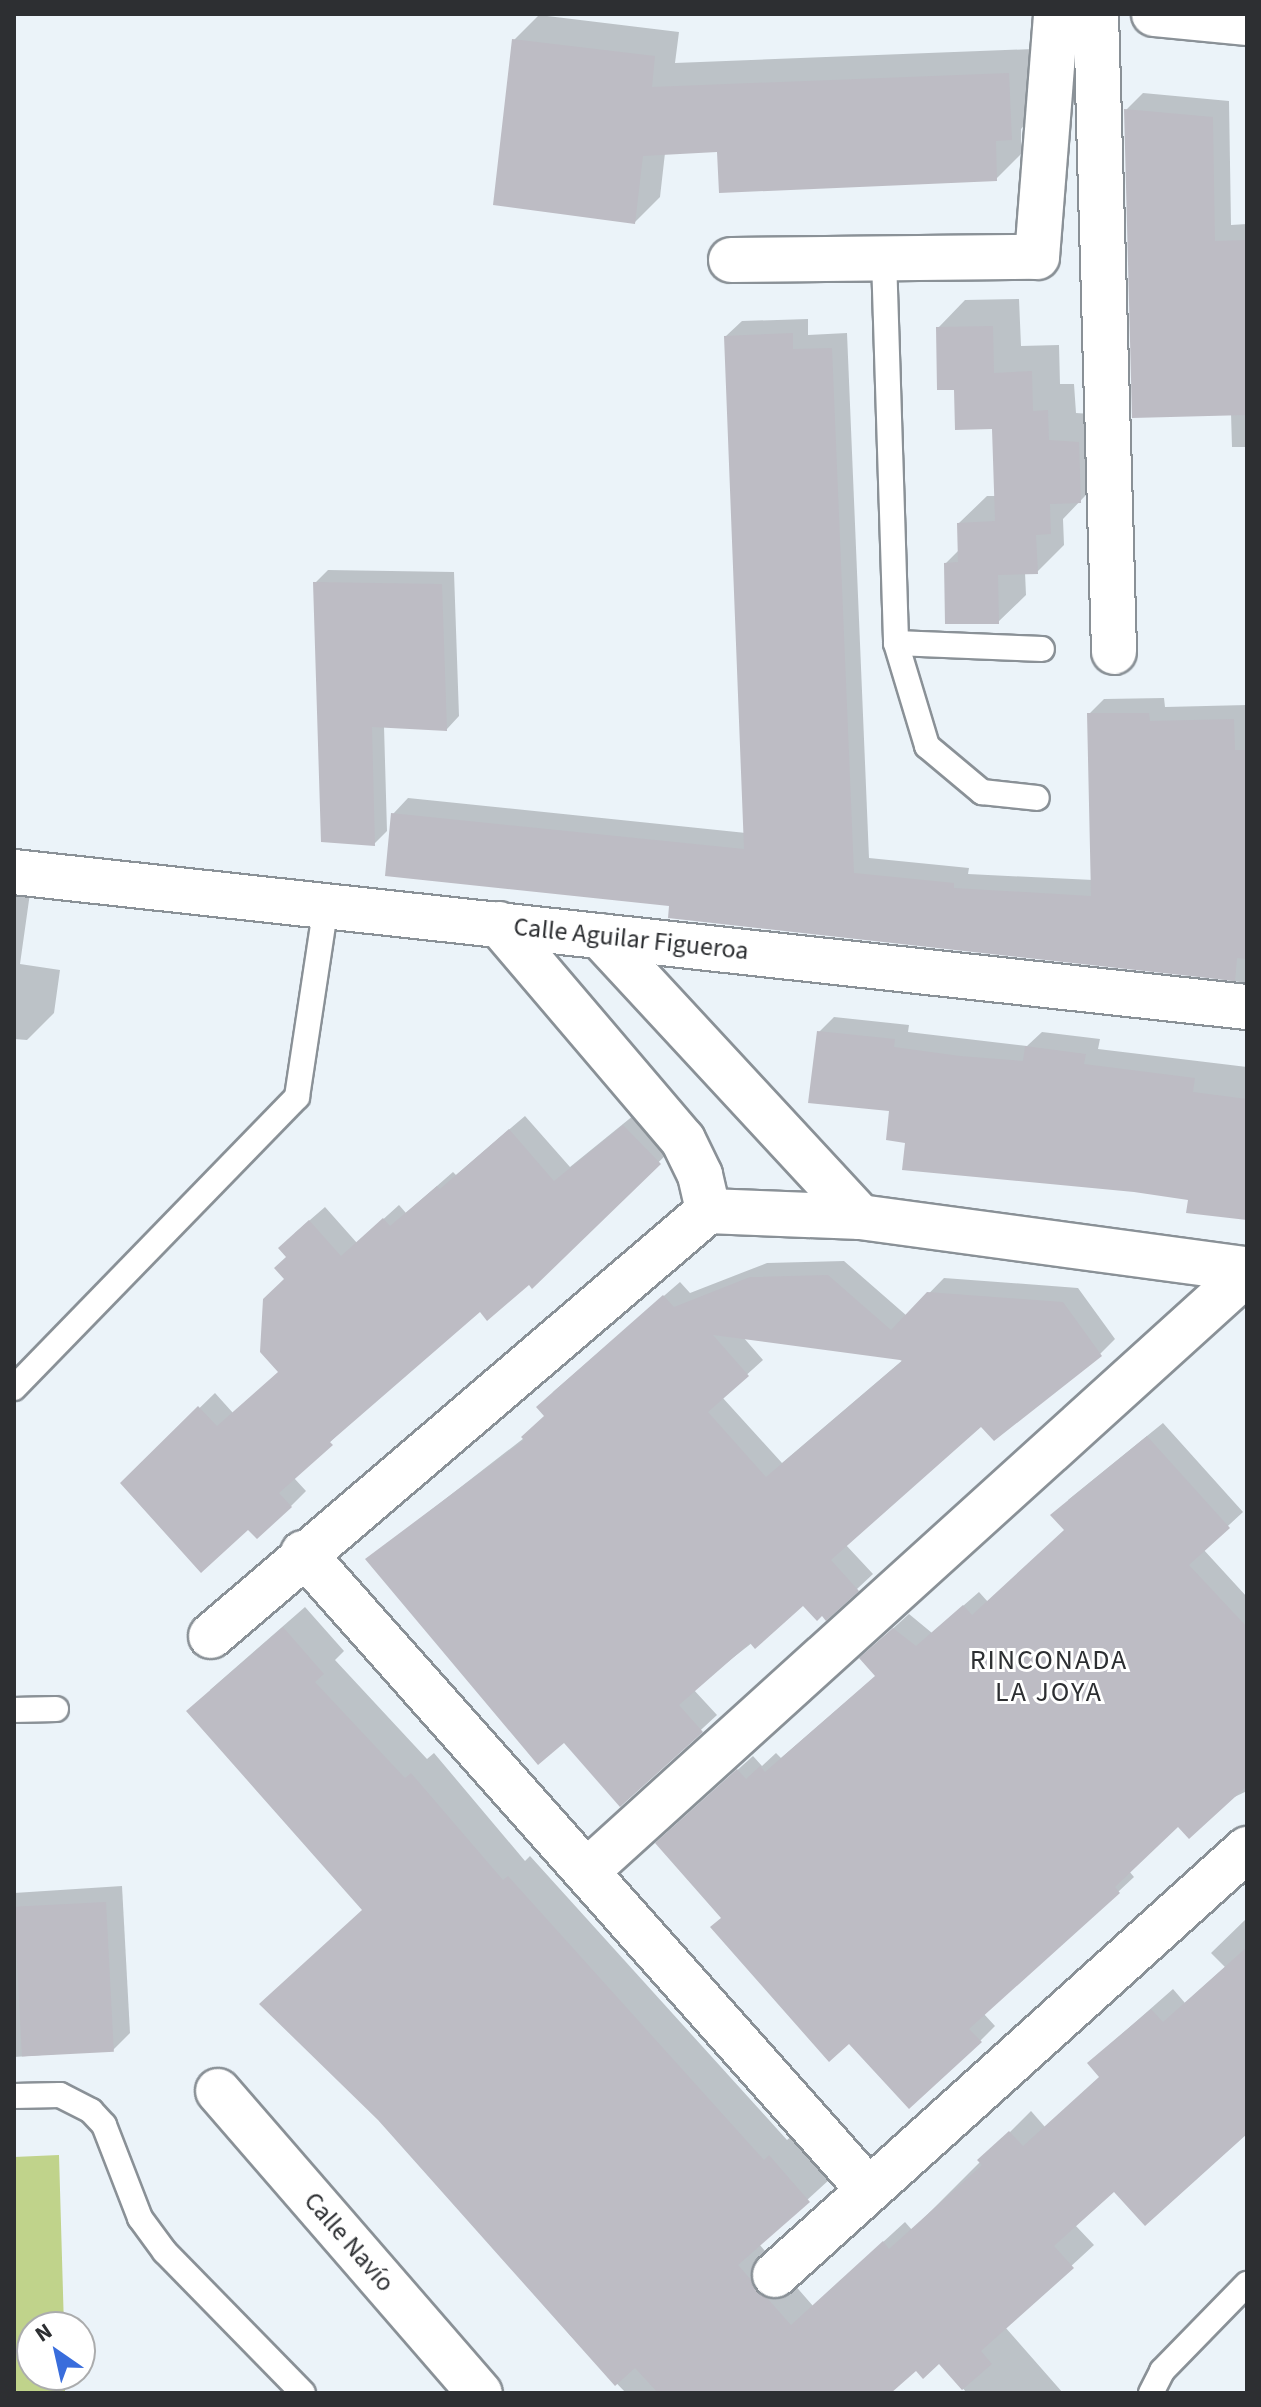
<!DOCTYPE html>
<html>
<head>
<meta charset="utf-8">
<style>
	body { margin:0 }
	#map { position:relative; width:1261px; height:2407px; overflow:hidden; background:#ebf3f9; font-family:"Source Sans 3",sans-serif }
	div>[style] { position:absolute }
	.green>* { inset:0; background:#c0d38b }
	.shadow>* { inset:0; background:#0003 }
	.building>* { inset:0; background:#bdbcc4; transform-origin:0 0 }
	.roads { filter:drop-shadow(2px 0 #8a9197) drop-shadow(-2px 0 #8a9197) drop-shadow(0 2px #8a9197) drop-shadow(0 -2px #8a9197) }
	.service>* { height:24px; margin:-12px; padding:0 12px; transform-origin:12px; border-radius:12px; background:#fff }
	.minor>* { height:44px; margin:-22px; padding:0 22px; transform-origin:22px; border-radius:22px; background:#fff }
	span { translate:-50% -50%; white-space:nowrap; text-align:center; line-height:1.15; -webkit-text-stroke:6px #fff; paint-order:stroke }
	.street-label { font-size:26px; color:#2d2f32 }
	.neighbourhood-label { font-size:28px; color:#2d2f32; letter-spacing:2px }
	.frame { position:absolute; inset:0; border:16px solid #2d2f32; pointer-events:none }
	.north { position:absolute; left:16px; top:2311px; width:80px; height:80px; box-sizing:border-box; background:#fff; border:2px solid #abacad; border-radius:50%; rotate:326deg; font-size:22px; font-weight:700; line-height:32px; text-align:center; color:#2d2f32 }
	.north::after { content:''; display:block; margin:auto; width:28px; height:36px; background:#396ddc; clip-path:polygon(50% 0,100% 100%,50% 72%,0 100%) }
</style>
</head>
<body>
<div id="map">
	<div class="green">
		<i style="clip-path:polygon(59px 2155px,64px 2327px,32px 2327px,32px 2375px,65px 2375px,65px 2393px,14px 2393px,14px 2157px)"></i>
	</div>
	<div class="shadow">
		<i style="clip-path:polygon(539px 15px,679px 32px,675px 63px,1033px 49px,1036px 113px,1021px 129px,1021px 154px,996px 179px,719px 150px,665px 153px,660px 197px,635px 222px,514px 40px)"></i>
		<i style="clip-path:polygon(1143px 93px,1229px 101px,1231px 225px,1247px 224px,1247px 447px,1232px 447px,1231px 413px,1126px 110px)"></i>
		<i style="clip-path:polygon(1019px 299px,1021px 346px,1059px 345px,1060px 384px,1074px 384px,1076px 413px,1106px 415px,1107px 473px,1063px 519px,1064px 545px,1037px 572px,1025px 572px,1026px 595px,998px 622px,946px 563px,960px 549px,959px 523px,987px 496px,997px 496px,994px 427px,955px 388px,938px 328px,965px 300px)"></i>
		<i style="clip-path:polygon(808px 319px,808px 335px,847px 333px,869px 858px,969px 868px,968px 874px,1093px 880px,1089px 714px,1104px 699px,1164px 698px,1165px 707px,1247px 705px,1247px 983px,671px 904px,393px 814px,408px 798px,746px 833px,726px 336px,742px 321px)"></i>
		<i style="clip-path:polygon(328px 570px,454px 572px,459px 716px,447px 729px,384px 726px,387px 831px,374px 844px,315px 583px)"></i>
		<i style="clip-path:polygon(14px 883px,31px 886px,20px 964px,60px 970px,54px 1013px,27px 1040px,14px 1039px)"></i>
		<i style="clip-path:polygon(834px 1017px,909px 1025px,908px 1032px,1027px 1046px,1042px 1032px,1100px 1039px,1098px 1049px,1247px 1067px,1247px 1220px,1190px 1199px,908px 1142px,892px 1109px,819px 1032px)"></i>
		<i style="clip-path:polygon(639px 1111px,674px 1147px,532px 1286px,529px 1282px,480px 1310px,345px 1427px,294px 1478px,306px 1491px,291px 1506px,248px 1527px,122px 1483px,215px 1393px,233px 1413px,280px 1371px,288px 1257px,295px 1233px,325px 1207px,357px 1243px,399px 1205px,406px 1213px,453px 1172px,456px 1175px,525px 1116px,570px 1167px)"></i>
		<i style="clip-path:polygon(evenodd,844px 1261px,907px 1316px,944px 1278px,1078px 1288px,1115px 1339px,1100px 1354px,981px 1424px,845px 1544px,873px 1574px,826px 1618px,803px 1603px,693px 1689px,717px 1715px,621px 1804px,564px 1740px,368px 1559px,524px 1438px,546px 1415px,553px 1392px,680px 1282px,690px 1293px,767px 1263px,844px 1261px,743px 1337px,904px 1359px,782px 1463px,722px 1397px,763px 1360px,743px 1337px)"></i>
		<i style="clip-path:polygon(1163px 1423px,1243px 1512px,1203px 1549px,1247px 1597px,1247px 1791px,1178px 1824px,1129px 1871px,1134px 1877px,1119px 1891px,983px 2013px,995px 2026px,980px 2041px,849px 2041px,724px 1917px,673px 1828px,753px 1756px,762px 1766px,776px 1753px,781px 1758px,877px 1675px,876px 1644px,909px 1614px,932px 1633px,979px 1592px,988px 1602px,1066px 1530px,1068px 1500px)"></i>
		<i style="clip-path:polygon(305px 1607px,344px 1651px,335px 1660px,427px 1759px,434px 1753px,525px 1861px,530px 1856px,787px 2140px,792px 2136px,830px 2179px,759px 2244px,813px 2306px,905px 2222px,912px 2230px,1031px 2111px,1045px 2127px,1101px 2076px,1089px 2063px,1173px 1989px,1185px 2003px,1225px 1967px,1211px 1953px,1247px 1918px,1247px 2132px,1114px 2189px,1075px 2225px,1094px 2245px,1005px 2327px,1063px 2393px,967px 2393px,939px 2362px,916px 2368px,888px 2393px,626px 2393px,569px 2334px,364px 1910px,210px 1690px)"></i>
		<i style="clip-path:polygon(122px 1886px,130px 2033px,113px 2050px,14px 2057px,14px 1893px)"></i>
	</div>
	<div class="building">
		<i style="clip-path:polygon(512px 39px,655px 56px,652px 87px,1009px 73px,1012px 140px,996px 141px,997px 181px,719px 193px,717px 152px,643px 156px,635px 224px,493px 205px)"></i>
		<i style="clip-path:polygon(1124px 109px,1213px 117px,1215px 241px,1247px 240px,1247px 415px,1132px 418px)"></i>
		<i style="clip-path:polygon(993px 326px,994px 373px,1032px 371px,1033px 411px,1048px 410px,1049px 440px,1079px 442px,1081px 503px,1050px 504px,1051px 534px,1036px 535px,1038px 574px,998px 575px,999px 624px,945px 624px,944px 563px,958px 562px,957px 523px,995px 521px,992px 429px,955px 430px,954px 390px,937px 390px,936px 327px)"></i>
		<i style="clip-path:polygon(793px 333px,793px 349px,832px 348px,854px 873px,954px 883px,954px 888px,1091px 896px,1087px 713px,1149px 713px,1150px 721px,1234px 719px,1235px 750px,1247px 750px,1247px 959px,1237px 958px,1235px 981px,668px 918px,669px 906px,385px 876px,391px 813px,744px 849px,724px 336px)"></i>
		<i style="clip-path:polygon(313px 582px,442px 584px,447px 731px,372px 727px,375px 846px,321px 842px)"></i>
		<i style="clip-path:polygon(817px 1031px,895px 1039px,894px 1047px,960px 1056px,1023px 1061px,1025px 1046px,1086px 1054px,1084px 1064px,1195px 1078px,1193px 1092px,1247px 1099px,1247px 1220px,1186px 1213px,1188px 1200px,1134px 1192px,902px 1170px,905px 1143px,886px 1140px,889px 1111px,808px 1103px)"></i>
		<i style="clip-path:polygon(623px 1125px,661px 1164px,532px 1289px,529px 1285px,487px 1321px,480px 1312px,330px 1442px,333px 1445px,279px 1493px,292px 1507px,257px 1539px,248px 1530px,201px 1573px,120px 1483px,198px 1406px,217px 1426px,278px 1372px,260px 1352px,263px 1299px,284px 1279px,274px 1268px,286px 1257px,278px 1248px,309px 1220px,341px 1256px,383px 1218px,390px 1226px,437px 1186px,440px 1189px,509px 1129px,554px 1181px)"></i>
		<i style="clip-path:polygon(evenodd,828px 1275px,891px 1330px,927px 1292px,1063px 1302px,1102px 1356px,994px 1441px,981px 1427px,831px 1560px,859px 1591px,826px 1621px,822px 1616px,817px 1621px,803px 1606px,755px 1649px,750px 1643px,679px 1705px,703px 1732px,620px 1807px,564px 1743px,538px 1765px,365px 1559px,524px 1440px,521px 1437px,544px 1416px,536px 1407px,663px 1295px,674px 1307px,750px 1277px,828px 1275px,713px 1335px,900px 1360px,902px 1361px,766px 1477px,708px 1412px,749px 1376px,713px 1335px)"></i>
		<i style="clip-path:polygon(1147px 1436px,1230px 1528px,1189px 1565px,1247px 1627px,1247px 1786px,1189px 1839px,1178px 1827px,1115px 1887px,1120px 1893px,969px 2029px,982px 2042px,909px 2109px,849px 2044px,829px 2062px,710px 1927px,721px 1918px,655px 1843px,737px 1769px,746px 1779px,760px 1766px,765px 1772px,875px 1676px,859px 1658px,893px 1628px,916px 1646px,963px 1605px,972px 1615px,1064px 1530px,1050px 1515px)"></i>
		<i style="clip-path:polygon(283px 1627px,324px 1674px,315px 1682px,405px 1778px,411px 1773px,503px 1880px,508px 1876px,764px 2160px,769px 2155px,810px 2202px,738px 2265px,791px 2325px,883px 2241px,889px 2249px,982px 2165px,977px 2160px,1009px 2131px,1023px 2146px,1099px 2077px,1087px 2063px,1151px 2009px,1163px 2022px,1247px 1947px,1247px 2134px,1145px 2226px,1114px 2192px,1054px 2246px,1074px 2268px,981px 2351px,992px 2364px,962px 2390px,939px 2364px,923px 2379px,916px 2371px,891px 2393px,658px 2393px,635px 2368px,615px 2386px,378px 2120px,259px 2004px,362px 1910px,186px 1711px)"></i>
		<i style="left:106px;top:1902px;width:150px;height:92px;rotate:87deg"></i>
	</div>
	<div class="roads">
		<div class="service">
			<i style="left:884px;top:258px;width:385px;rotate:88.2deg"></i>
			<i style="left:896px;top:643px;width:108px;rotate:73.2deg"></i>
			<i style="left:927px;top:746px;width:72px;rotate:39.9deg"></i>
			<i style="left:982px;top:792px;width:55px;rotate:6.2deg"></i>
			<i style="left:896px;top:643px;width:146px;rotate:2.4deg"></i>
			<i style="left:14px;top:1388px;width:406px;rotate:-45.8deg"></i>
			<i style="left:297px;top:1097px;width:194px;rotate:-81.4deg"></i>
			<i style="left:14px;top:1710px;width:42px;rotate:-1.4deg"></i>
			<i style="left:14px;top:2096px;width:46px;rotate:-1.2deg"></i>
			<i style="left:60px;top:2095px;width:35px;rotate:27deg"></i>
			<i style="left:91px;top:2111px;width:19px;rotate:47deg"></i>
			<i style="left:104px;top:2125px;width:100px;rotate:68.8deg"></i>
			<i style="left:140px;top:2218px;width:42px;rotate:53.7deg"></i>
			<i style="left:165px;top:2252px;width:197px;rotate:45.6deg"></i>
			<i style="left:1151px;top:2393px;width:25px;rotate:-63deg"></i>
			<i style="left:1162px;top:2371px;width:122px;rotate:-45.7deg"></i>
		</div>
		<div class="minor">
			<i style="left:1096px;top:14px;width:638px;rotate:88.38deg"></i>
			<i style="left:1154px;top:14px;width:93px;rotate:5.5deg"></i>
			<i style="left:731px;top:260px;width:306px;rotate:-0.6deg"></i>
			<i style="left:1037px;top:257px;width:244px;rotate:-85.5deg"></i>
			<i style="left:14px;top:872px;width:1240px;rotate:6.25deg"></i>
			<i style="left:499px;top:924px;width:284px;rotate:49.6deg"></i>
			<i style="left:683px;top:1140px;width:39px;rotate:64deg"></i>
			<i style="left:700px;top:1175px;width:37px;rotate:77deg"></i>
			<i style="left:600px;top:936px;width:383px;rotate:47.2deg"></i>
			<i style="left:303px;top:1553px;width:852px;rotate:48.38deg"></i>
			<i style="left:211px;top:1636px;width:654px;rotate:-40.53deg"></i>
			<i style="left:708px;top:1211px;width:152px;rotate:2.3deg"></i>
			<i style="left:860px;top:1217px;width:390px;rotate:7.7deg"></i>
			<i style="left:587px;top:1871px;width:891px;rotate:-42.18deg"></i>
			<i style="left:218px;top:2091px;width:400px;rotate:49.1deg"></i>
			<i style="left:775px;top:2275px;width:636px;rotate:-42.07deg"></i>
		</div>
	</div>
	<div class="street-label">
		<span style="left:631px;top:939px;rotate:6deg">Calle Aguilar Figueroa</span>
		<span style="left:349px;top:2242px;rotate:49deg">Calle Navío</span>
	</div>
	<div class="neighbourhood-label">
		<span style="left:1049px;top:1676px">RINCONADA<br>LA JOYA</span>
	</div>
	<div class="frame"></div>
	<div class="north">N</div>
</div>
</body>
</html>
